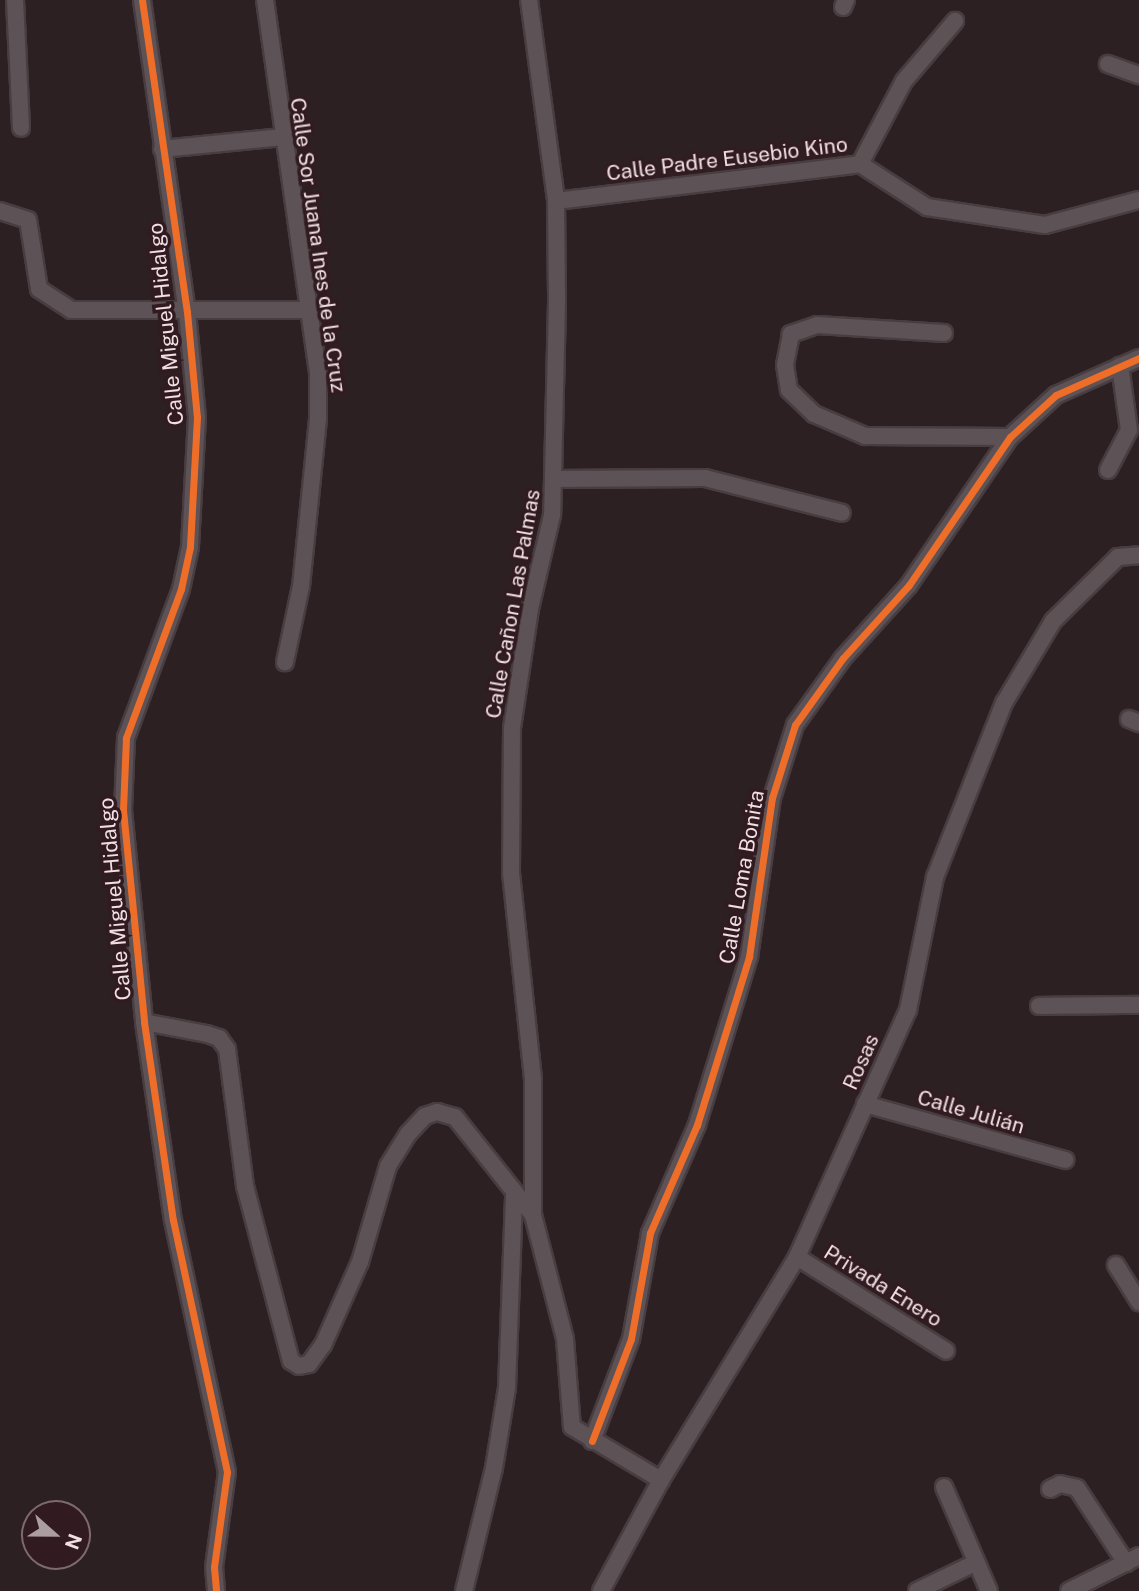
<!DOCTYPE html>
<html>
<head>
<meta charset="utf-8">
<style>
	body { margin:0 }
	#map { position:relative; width:1139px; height:1591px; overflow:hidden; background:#2c2023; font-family:"Public Sans",sans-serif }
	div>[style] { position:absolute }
	.roads { filter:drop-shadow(2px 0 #483d40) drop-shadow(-2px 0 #483d40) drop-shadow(0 2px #483d40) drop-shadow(0 -2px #483d40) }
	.street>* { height:16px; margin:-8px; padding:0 8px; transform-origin:8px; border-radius:8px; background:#5d5256 }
	.cycleway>* { height:7px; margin:-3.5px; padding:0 3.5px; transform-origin:3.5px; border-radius:3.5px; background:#ee6e29 }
	span { translate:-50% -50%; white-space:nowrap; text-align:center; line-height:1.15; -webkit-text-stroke:7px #311b21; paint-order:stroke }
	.street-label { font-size:21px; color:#f0e0e4 }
	.north { position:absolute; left:21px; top:1500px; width:70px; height:70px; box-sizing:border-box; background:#311b21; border:2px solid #7d6a6f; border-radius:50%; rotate:111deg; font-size:19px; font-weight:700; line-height:28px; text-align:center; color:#f0e0e4 }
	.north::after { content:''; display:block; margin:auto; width:24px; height:32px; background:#ab9da0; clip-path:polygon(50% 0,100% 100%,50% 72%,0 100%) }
</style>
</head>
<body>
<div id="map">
	<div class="roads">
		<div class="street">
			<i style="left:15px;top:0;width:128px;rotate:87.3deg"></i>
			<i style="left:142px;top:0;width:315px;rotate:81.8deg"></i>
			<i style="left:187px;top:312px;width:105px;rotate:84.6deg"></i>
			<i style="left:197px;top:417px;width:130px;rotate:93.1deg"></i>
			<i style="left:190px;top:547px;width:43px;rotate:102.1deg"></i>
			<i style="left:181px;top:589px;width:159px;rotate:110.3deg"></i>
			<i style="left:126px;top:738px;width:72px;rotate:92.4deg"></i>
			<i style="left:123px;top:810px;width:213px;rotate:84.3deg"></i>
			<i style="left:144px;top:1022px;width:200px;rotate:81.7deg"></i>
			<i style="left:173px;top:1220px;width:258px;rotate:77.9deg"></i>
			<i style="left:227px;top:1472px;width:96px;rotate:97.8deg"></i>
			<i style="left:214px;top:1567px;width:24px;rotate:85deg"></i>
			<i style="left:265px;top:0;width:375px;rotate:81.9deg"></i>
			<i style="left:318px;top:371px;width:48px;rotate:90deg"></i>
			<i style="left:318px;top:419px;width:168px;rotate:95.8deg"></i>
			<i style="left:301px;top:586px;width:78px;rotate:101.9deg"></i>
			<i style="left:529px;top:0;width:203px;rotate:82.3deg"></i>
			<i style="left:556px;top:201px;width:101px;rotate:89.4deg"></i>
			<i style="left:557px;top:302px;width:213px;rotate:91.3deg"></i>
			<i style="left:552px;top:515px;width:97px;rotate:103.2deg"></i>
			<i style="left:530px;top:609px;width:120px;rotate:98.6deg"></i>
			<i style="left:512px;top:728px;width:145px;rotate:90.4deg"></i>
			<i style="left:511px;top:873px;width:208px;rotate:83.9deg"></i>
			<i style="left:533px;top:1080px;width:135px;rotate:90deg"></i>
			<i style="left:843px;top:7px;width:8px;rotate:-67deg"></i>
			<i style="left:1108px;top:64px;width:33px;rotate:20deg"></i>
			<i style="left:162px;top:149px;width:121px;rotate:-5.7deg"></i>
			<i style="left:860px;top:164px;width:94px;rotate:-62.1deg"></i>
			<i style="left:904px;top:81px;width:79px;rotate:-49.6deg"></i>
			<i style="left:556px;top:201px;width:306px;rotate:-6.9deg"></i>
			<i style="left:860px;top:164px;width:80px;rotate:32.7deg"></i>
			<i style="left:927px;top:207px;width:119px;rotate:8.7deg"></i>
			<i style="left:1045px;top:225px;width:97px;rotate:-14.9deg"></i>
			<i style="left:0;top:211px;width:29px;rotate:18deg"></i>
			<i style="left:28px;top:220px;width:70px;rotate:80.9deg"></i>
			<i style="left:39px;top:289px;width:38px;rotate:33deg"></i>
			<i style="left:71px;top:310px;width:239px"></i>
			<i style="left:944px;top:333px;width:127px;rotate:-176.4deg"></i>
			<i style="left:817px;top:325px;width:28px;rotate:161deg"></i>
			<i style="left:791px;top:334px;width:32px;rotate:101deg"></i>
			<i style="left:785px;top:365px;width:25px;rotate:81deg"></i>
			<i style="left:789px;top:390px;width:35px;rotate:44deg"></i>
			<i style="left:814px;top:414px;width:56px;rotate:23.3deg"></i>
			<i style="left:865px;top:436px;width:145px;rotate:0.4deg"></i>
			<i style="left:1108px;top:470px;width:45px;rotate:-62.3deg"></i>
			<i style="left:1129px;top:430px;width:65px;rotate:-98deg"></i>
			<i style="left:554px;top:479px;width:151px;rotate:-0.4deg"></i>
			<i style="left:705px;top:478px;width:141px;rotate:14.3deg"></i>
			<i style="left:1129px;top:719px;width:11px;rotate:22deg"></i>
			<i style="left:1039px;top:1006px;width:100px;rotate:-0.6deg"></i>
			<i style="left:144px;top:1022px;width:64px;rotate:10.8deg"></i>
			<i style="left:207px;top:1034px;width:13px;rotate:18deg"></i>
			<i style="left:219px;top:1038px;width:14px;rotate:54deg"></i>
			<i style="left:227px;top:1049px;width:138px;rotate:82.5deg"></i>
			<i style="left:245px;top:1186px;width:181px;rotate:75.3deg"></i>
			<i style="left:291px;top:1361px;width:9px;rotate:32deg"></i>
			<i style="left:299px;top:1366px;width:10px;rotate:-11deg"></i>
			<i style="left:309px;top:1364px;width:24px;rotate:-54deg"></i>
			<i style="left:323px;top:1345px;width:91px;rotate:-66deg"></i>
			<i style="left:360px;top:1262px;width:100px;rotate:-73.7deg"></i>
			<i style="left:388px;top:1166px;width:38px;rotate:-58deg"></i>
			<i style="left:408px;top:1134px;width:25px;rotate:-47deg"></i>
			<i style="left:425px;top:1116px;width:13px;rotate:-18deg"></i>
			<i style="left:437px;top:1112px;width:19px;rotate:16deg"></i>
			<i style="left:455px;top:1117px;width:125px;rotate:51.5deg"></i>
			<i style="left:533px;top:1215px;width:128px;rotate:75.5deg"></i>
			<i style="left:565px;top:1339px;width:88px;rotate:85.5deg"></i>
			<i style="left:572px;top:1427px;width:104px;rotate:30.8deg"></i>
			<i style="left:865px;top:1104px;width:208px;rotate:15.6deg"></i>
			<i style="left:797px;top:1257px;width:176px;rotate:32.2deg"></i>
			<i style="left:1116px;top:1265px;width:44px;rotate:58.1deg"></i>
			<i style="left:592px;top:1441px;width:109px;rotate:-69.1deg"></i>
			<i style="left:631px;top:1339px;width:108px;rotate:-79.8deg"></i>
			<i style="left:650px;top:1233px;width:118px;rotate:-66.5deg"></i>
			<i style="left:697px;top:1125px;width:176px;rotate:-72.8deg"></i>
			<i style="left:749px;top:957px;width:161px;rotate:-81.8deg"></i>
			<i style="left:772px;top:798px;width:77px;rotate:-72.5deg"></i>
			<i style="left:795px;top:725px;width:82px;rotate:-54.4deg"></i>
			<i style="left:843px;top:658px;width:98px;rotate:-47.9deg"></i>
			<i style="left:909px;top:585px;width:179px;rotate:-55.7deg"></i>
			<i style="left:1010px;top:437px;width:62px;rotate:-42.4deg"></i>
			<i style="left:1056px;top:395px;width:91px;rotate:-24deg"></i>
			<i style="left:944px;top:1487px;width:113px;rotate:66.6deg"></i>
			<i style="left:1050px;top:1489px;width:11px;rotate:-27deg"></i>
			<i style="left:1060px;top:1484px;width:17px;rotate:13deg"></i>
			<i style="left:1077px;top:1488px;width:90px;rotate:56.8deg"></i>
			<i style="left:464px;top:1591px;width:127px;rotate:-76.3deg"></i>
			<i style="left:494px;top:1468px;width:81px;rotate:-80.8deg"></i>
			<i style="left:507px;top:1388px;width:194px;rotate:-87.9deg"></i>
			<i style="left:601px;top:1591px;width:126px;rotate:-61.6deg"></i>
			<i style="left:661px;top:1480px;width:261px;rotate:-58.6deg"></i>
			<i style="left:797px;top:1257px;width:271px;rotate:-65.8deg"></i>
			<i style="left:908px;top:1010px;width:136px;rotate:-78.5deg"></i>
			<i style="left:935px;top:877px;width:187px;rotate:-68.4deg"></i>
			<i style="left:1004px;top:703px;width:96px;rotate:-59.1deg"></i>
			<i style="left:1053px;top:621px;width:91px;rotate:-44.6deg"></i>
			<i style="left:1118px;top:557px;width:21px;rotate:-5deg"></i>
			<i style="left:917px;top:1591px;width:64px;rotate:-25.8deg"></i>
			<i style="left:1069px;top:1591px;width:78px;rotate:-26.6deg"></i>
		</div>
	</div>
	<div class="cycleway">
		<i style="left:142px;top:0;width:315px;rotate:81.8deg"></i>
		<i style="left:187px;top:312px;width:105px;rotate:84.6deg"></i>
		<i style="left:197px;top:417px;width:130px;rotate:93.1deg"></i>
		<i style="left:190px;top:547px;width:43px;rotate:102.1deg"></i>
		<i style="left:181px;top:589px;width:159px;rotate:110.3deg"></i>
		<i style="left:126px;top:738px;width:72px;rotate:92.4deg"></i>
		<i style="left:123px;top:810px;width:213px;rotate:84.3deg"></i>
		<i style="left:144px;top:1022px;width:200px;rotate:81.7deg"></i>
		<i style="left:173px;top:1220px;width:258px;rotate:77.9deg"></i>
		<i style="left:227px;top:1472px;width:96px;rotate:97.8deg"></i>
		<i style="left:214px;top:1567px;width:24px;rotate:85deg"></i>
		<i style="left:592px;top:1441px;width:109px;rotate:-69.1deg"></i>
		<i style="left:631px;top:1339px;width:108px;rotate:-79.8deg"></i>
		<i style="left:650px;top:1233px;width:118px;rotate:-66.5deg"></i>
		<i style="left:697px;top:1125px;width:176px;rotate:-72.8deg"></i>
		<i style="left:749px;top:957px;width:161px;rotate:-81.8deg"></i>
		<i style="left:772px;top:798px;width:77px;rotate:-72.5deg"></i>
		<i style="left:795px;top:725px;width:82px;rotate:-54.4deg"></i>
		<i style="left:843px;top:658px;width:98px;rotate:-47.9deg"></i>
		<i style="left:909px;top:585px;width:179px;rotate:-55.7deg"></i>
		<i style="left:1010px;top:437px;width:62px;rotate:-42.4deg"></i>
		<i style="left:1056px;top:395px;width:91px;rotate:-24deg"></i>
	</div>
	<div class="street-label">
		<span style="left:727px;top:159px;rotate:-7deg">Calle Padre Eusebio Kino</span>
		<span style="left:318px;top:245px;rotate:82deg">Calle Sor Juana Ines de la Cruz</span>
		<span style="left:166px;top:324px;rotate:-96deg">Calle Miguel Hidalgo</span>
		<span style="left:513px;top:604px;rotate:-80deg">Calle Cañon Las Palmas</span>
		<span style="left:742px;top:877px;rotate:-80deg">Calle Loma Bonita</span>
		<span style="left:115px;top:899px;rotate:-95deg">Calle Miguel Hidalgo</span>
		<span style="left:861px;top:1062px;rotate:-66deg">Rosas</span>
		<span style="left:971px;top:1112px;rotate:16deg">Calle Julián</span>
		<span style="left:883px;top:1286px;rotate:32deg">Privada Enero</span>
	</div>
	<div class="north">N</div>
</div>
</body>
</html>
